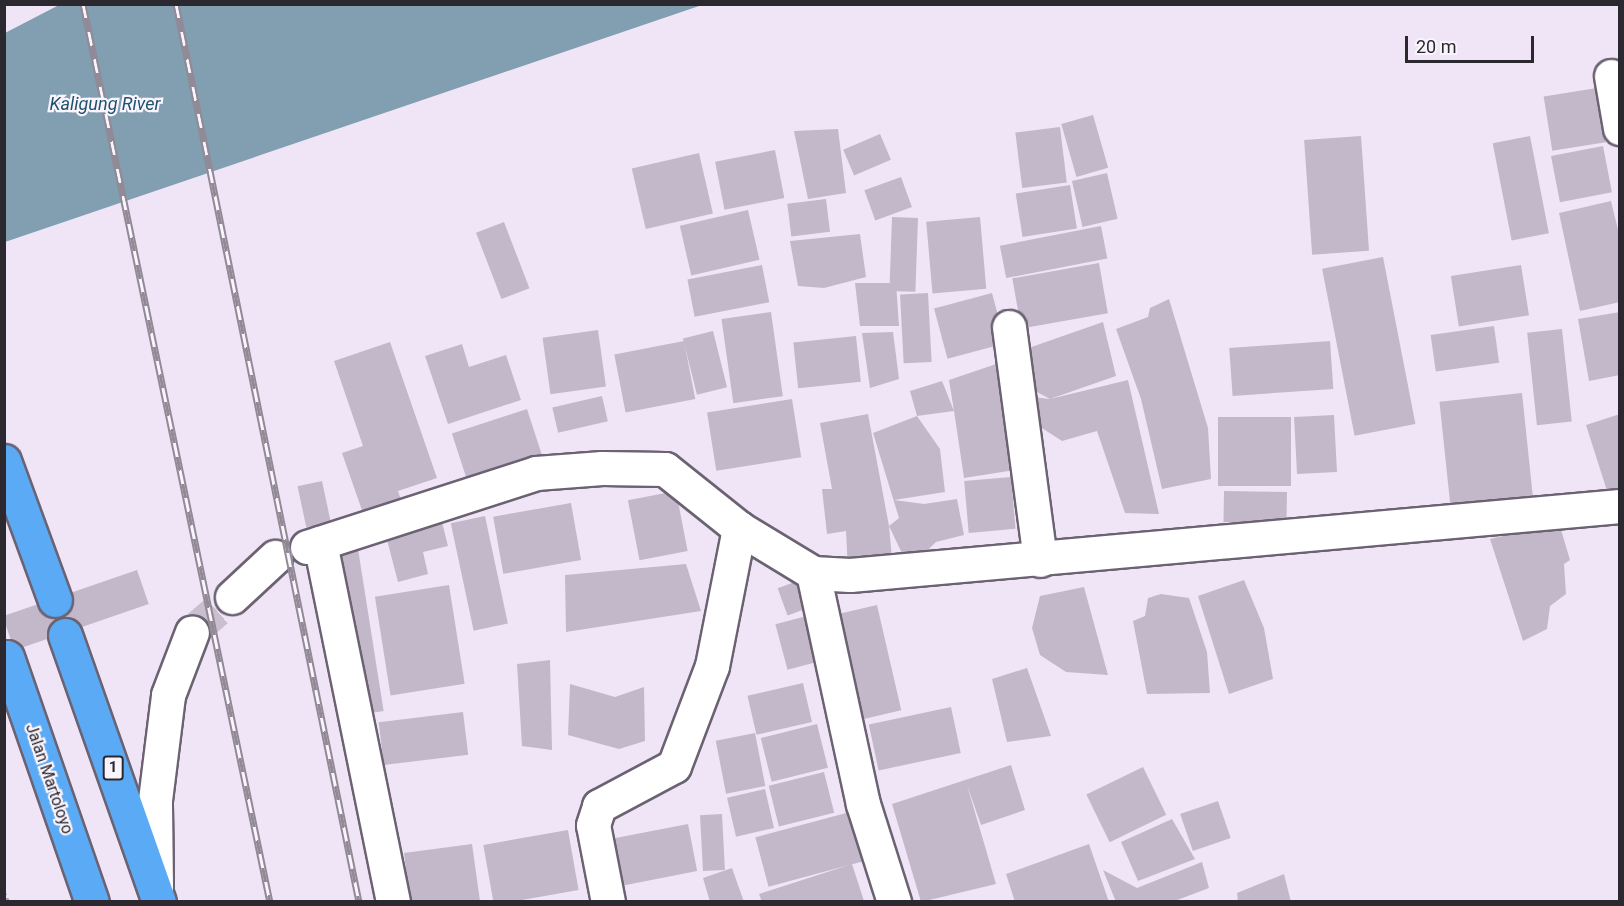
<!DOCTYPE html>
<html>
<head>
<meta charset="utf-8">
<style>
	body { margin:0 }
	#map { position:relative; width:1624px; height:906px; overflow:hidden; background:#f0e5f7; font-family:Roboto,sans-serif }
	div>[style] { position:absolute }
	.water>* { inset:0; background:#819fb1 }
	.building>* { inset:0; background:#c3b8ca; transform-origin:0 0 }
	.street-tunnel>* { height:33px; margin-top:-16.5px; transform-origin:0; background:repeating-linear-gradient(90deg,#c9bfcf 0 33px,transparent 0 49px) }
	.path>* { height:4px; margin-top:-2px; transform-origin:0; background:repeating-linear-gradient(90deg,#aaa1af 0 3px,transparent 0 6px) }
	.roads { filter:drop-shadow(2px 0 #6b6272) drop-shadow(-2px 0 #6b6272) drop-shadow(0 2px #6b6272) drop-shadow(0 -2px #6b6272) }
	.street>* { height:33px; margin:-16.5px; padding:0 16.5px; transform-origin:16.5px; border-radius:16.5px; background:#fff }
	.highway>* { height:33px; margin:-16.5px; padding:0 16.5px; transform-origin:16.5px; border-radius:16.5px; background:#5baaf5 }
	.rail>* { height:7px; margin-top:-3.5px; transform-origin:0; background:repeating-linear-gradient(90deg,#faf5fd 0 14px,#918a96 0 28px); box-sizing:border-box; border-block:2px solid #918a96 }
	span { translate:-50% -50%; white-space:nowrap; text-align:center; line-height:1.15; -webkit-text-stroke:4.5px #faf5fd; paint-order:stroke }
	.shield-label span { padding:2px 4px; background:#faf5fd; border:2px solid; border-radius:4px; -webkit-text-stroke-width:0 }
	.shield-label { font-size:15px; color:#2c282f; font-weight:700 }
	.street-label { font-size:16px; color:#2c282f }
	.water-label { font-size:18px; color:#1c526e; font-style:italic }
	.frame { position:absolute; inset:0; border:6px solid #2c282f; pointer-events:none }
	.scale { position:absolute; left:1405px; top:36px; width:129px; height:27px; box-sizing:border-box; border:3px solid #2c282f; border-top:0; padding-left:8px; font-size:18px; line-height:21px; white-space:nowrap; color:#2c282f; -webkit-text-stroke:4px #faf5fd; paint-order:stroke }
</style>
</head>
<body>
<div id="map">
	<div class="water">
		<i style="clip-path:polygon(59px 5px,59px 4px,702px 5px,5px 242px,5px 33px)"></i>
	</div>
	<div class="building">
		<i style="left:1597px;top:88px;width:55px;height:54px;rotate:81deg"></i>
		<i style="left:1093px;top:115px;width:55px;height:33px;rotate:74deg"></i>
		<i style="left:1060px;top:127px;width:56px;height:45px;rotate:83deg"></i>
		<i style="clip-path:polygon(838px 129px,846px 193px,808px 199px,794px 131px)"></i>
		<i style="left:880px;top:134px;width:28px;height:40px;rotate:67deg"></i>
		<i style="left:1361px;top:136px;width:115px;height:57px;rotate:86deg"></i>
		<i style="left:1530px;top:136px;width:99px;height:38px;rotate:79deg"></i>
		<i style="left:1603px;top:146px;width:47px;height:53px;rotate:79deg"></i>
		<i style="left:775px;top:150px;width:49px;height:61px;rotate:79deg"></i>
		<i style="left:699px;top:153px;width:62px;height:69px;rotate:77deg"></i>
		<i style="left:1107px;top:173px;width:47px;height:36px;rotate:77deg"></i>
		<i style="left:901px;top:177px;width:32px;height:39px;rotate:70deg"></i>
		<i style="left:1070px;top:185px;width:44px;height:55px;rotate:81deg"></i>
		<i style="left:826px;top:199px;width:33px;height:39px;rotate:83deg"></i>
		<i style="clip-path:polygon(1611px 201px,1620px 238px,1620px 302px,1580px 311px,1559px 213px)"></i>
		<i style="left:748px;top:210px;width:51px;height:70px;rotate:77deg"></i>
		<i style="left:892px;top:217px;width:26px;height:74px;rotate:2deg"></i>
		<i style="left:980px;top:217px;width:72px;height:54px;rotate:85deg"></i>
		<i style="left:504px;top:222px;width:71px;height:30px;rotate:69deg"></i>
		<i style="left:1101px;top:226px;width:33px;height:103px;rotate:79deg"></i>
		<i style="clip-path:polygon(860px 234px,866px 277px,824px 288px,798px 286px,790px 241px)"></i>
		<i style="left:1383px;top:257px;width:170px;height:62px;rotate:79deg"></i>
		<i style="left:1099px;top:263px;width:51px;height:88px;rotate:80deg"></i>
		<i style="left:762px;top:265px;width:38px;height:76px;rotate:79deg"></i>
		<i style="left:1521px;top:265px;width:51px;height:71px;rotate:81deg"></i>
		<i style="clip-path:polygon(855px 283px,896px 283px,899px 326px,860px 326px)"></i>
		<i style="left:928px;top:293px;width:69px;height:28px;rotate:87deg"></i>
		<i style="left:992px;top:293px;width:52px;height:60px;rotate:75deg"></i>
		<i style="clip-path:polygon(1169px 299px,1208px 428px,1211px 479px,1162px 489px,1141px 399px,1116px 329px,1148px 317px,1150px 308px)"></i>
		<i style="left:771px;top:312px;width:85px;height:50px;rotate:82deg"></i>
		<i style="clip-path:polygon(1620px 312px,1620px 375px,1589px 381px,1578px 319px)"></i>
		<i style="clip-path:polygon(1103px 322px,1116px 376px,1050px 399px,1128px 380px,1159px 514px,1125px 513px,1097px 431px,1062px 441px,1034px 423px,1025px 396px,1050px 399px,1033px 390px,1020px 351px)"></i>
		<i style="left:1494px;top:326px;width:37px;height:64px;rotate:82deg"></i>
		<i style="left:1562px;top:329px;width:93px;height:35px;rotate:84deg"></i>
		<i style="left:598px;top:330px;width:57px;height:56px;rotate:82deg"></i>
		<i style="left:713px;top:331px;width:58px;height:31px;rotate:76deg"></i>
		<i style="clip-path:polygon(893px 332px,899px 379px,870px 388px,862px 333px)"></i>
		<i style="left:856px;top:336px;width:46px;height:63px;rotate:84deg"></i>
		<i style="left:684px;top:341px;width:59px;height:71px;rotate:79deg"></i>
		<i style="left:1330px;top:341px;width:48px;height:101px;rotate:86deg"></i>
		<i style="clip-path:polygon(390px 342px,437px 478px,398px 491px,402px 503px,364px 516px,342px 453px,363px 446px,334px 361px)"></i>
		<i style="clip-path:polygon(462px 344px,469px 367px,506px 355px,521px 400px,448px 424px,425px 356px)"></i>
		<i style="clip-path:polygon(1002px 362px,1021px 469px,964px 478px,954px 411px,917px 416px,910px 391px,942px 381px,954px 411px,949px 380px)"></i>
		<i style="left:1522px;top:393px;width:113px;height:83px;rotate:84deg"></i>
		<i style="left:602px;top:396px;width:26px;height:51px;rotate:77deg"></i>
		<i style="left:792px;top:399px;width:59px;height:86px;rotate:81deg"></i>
		<i style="left:527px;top:409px;width:52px;height:79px;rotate:72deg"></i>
		<i style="clip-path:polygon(868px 414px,889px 526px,899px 518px,873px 433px,917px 416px,940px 449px,945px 492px,894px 500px,924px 504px,957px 499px,964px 535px,936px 542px,909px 568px,889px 526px,893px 569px,848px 571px,846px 531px,827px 534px,822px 489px,832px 489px,820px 423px)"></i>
		<i style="clip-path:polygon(1620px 414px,1620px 491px,1608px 494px,1586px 425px)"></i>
		<i style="left:1334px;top:415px;width:57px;height:40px;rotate:87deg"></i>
		<i style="left:1218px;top:417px;width:73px;height:69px"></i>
		<i style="left:1011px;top:477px;width:52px;height:47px;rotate:85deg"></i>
		<i style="left:322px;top:481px;width:42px;height:25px;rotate:78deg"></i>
		<i style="left:676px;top:491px;width:61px;height:49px;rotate:79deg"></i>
		<i style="left:1224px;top:491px;width:63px;height:31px;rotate:1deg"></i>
		<i style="left:571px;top:503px;width:58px;height:79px;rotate:80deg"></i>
		<i style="left:485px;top:516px;width:110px;height:35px;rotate:78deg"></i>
		<i style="clip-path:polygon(442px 522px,448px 546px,423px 552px,428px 574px,398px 582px,386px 536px)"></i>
		<i style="clip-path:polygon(1559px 523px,1570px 560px,1564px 564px,1566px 594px,1550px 606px,1547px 629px,1523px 641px,1490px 539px)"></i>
		<i style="left:358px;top:549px;width:164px;height:23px;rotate:81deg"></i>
		<i style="clip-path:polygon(686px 564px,701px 611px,566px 632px,565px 575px)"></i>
		<i style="left:137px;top:570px;width:36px;height:142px;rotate:71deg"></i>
		<i style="left:803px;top:579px;width:29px;height:27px;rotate:70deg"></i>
		<i style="clip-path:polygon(1244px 580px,1264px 628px,1273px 679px,1229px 694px,1198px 596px)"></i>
		<i style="left:449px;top:585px;width:100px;height:75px;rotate:81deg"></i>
		<i style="clip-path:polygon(1084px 587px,1108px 675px,1066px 672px,1040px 655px,1032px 628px,1040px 596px)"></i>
		<i style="clip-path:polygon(1161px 594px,1189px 598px,1207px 652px,1210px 693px,1147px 694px,1133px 621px,1145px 616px,1148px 598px)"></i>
		<i style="left:877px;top:605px;width:108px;height:44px;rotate:77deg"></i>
		<i style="left:814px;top:614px;width:47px;height:40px;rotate:75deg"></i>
		<i style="clip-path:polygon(550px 660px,552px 750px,522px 746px,517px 664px)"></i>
		<i style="clip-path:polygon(1027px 668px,1051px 736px,1007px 742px,992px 679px)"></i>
		<i style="left:803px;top:683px;width:40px;height:57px;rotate:77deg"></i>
		<i style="clip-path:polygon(570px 684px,615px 697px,644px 687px,645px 741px,619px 749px,568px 735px)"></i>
		<i style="left:951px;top:707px;width:47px;height:84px;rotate:78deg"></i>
		<i style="left:463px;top:712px;width:43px;height:85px;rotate:83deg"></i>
		<i style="left:817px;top:724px;width:45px;height:58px;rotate:76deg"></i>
		<i style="left:755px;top:733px;width:54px;height:40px;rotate:79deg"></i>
		<i style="clip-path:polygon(1011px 765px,1025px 810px,981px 825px,967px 785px,996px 884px,921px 902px,892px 804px)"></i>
		<i style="left:1143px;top:767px;width:53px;height:63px;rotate:64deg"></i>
		<i style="left:824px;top:772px;width:42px;height:57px;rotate:76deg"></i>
		<i style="left:765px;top:789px;width:40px;height:39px;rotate:77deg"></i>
		<i style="left:1218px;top:801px;width:39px;height:40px;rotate:71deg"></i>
		<i style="left:850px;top:812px;width:51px;height:98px;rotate:75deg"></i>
		<i style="left:722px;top:814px;width:56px;height:22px;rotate:87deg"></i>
		<i style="clip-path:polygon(1172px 819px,1195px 859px,1138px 881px,1121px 842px)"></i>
		<i style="left:688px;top:824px;width:48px;height:79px;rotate:79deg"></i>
		<i style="left:568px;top:830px;width:61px;height:86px;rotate:80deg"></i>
		<i style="clip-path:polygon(472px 844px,480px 901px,410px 902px,404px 853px)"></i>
		<i style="clip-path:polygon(1089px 844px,1109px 902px,1015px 902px,1006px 874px)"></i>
		<i style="clip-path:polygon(1202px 862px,1209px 888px,1172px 902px,1116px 902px,1103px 870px,1137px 888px)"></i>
		<i style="clip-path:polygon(852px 864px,864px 901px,762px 902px,759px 894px)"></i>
		<i style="clip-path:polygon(732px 868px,744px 902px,710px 902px,703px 878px)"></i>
		<i style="clip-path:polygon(1284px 874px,1291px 902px,1238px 902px,1237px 893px)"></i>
	</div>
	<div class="street-tunnel">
		<i style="left:192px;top:632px;width:53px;rotate:-41.2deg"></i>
	</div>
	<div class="path">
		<i style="left:4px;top:893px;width:10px;rotate:66deg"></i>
	</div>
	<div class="roads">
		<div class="street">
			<i style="left:1611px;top:76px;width:53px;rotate:80.2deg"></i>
			<i style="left:1009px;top:327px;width:235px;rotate:82.4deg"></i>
			<i style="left:320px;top:543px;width:366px;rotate:78.5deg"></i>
			<i style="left:307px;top:547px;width:241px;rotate:-17.9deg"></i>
			<i style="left:536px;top:473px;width:66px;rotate:-4.3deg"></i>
			<i style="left:602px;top:468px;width:63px;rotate:0.9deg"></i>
			<i style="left:665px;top:469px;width:95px;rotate:38.6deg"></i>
			<i style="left:739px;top:528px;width:87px;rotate:31.3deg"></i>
			<i style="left:813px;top:573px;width:37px;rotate:3deg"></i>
			<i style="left:850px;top:575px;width:773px;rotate:-5.12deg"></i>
			<i style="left:813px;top:573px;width:236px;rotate:77.8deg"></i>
			<i style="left:863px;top:804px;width:103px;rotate:72.4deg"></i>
			<i style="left:232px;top:597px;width:59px;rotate:-42.9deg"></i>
			<i style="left:156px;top:887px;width:87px;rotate:-90.7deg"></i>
			<i style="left:155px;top:800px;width:106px;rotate:-82.9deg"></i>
			<i style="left:168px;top:695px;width:67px;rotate:-69.1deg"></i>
			<i style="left:608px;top:902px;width:78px;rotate:-101deg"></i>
			<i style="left:593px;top:825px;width:20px;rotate:-72deg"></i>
			<i style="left:599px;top:806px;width:85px;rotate:-28.1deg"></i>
			<i style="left:674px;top:766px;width:107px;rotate:-69.2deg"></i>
			<i style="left:712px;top:666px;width:141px;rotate:-78.9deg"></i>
		</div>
		<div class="highway">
			<i style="left:4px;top:461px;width:148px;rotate:69.9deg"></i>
			<i style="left:65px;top:635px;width:283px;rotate:70.6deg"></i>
			<i style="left:7px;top:657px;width:259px;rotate:70.9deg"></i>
		</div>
	</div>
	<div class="rail">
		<i style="left:83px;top:4px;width:917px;rotate:78.24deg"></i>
		<i style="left:176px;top:4px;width:916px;rotate:78.48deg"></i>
	</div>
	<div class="shield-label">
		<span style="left:113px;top:768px">1</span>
	</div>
	<div class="street-label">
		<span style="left:49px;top:779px;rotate:71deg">Jalan Martoloyo</span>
	</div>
	<div class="water-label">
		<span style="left:105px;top:104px">Kaligung River</span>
	</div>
	<div class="frame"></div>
	<div class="scale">20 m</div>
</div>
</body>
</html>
